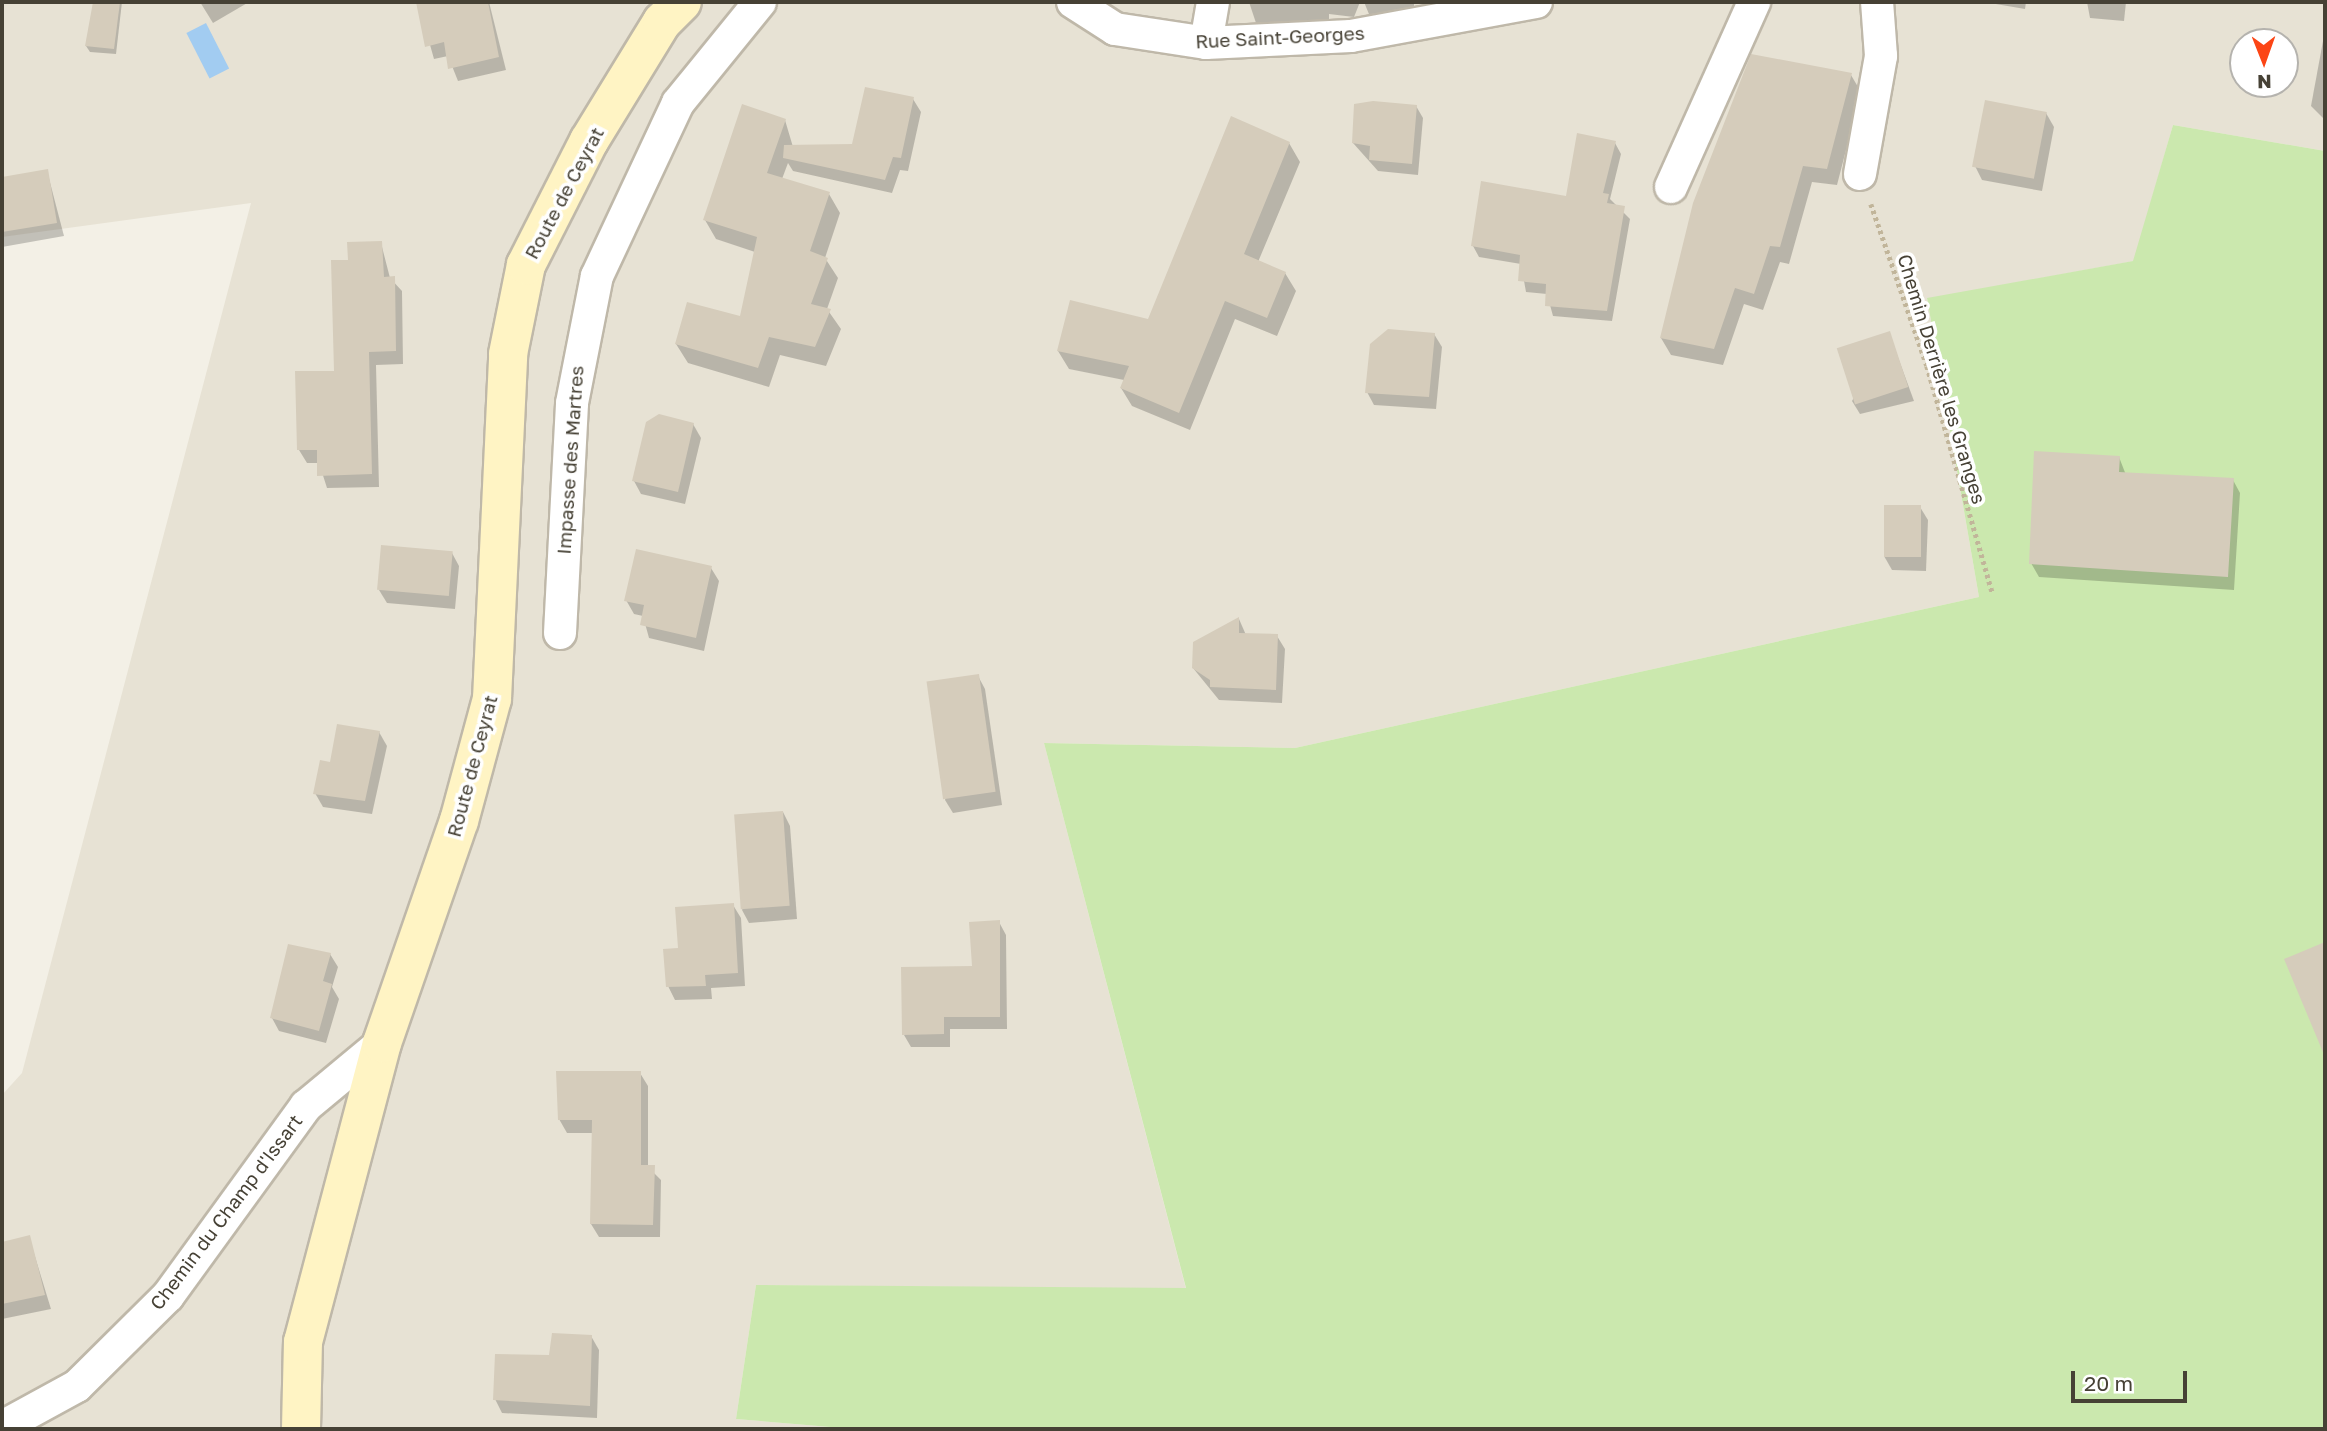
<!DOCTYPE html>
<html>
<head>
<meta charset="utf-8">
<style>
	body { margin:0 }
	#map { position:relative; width:2327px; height:1431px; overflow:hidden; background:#f3f0e6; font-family:"Golos Text",sans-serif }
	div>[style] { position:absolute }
	.residential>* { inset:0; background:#e7e2d4 }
	.green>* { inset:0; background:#cbe8ae }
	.water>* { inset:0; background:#a2ccf1; transform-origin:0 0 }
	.shadow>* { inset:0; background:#0003 }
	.building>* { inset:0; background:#d5ccbb; transform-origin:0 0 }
	.path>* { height:4.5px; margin-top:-2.25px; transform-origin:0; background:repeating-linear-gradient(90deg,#c1b59a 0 3.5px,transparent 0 7px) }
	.roads { filter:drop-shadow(2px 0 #bfb8a9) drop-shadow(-2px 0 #bfb8a9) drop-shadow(0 2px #bfb8a9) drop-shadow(0 -2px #bfb8a9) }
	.street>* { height:32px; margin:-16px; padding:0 16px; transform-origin:16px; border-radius:16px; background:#fff }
	.secondary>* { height:38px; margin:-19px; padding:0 19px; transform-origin:19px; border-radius:19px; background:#fff4c4 }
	span { translate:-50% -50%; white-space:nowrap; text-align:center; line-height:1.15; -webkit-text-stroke:7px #fff; paint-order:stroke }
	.street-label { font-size:19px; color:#464135 }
	.frame { position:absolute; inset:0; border:4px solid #464135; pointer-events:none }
	.north { position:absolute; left:2229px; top:28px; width:70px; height:70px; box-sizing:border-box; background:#fff; border:2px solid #b5b3ae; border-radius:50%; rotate:179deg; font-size:19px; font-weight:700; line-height:28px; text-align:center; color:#464135 }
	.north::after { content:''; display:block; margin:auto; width:24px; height:32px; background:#fc4515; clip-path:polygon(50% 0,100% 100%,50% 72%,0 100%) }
	.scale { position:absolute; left:2071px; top:1371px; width:116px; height:32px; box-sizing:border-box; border:4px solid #464135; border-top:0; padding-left:9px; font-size:21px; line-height:24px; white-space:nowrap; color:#464135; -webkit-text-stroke:5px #fff; paint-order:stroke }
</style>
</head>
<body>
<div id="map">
	<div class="residential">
		<i style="clip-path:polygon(evenodd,2px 2px,2325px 2px,2325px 151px,2173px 125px,2134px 261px,1927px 299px,1979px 597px,1295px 748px,1044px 743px,1186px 1289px,756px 1285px,736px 1419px,854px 1429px,2px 1429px,2px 1095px,22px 1073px,251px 203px,2px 237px,2px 2px,2243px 42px,2285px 42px,2285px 84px,2243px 84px,2243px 42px)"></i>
	</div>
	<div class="green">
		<i style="clip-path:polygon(2173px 125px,2325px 151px,2325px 1429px,854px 1429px,736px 1419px,756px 1285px,1186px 1288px,1044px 743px,1295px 748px,1979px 597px,1927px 298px,2133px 261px)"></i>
	</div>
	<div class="water">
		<i style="left:206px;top:23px;width:51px;height:22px;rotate:63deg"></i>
	</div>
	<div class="shadow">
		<i style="clip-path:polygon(94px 2px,122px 2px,116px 54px,90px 52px,86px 46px)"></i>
		<i style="clip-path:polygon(200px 2px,249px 2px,213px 23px)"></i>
		<i style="clip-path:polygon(441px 2px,489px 2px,506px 70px,458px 81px,448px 56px,434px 59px,419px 6px)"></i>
		<i style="clip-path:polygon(1249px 2px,1360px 2px,1354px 17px,1329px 14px,1329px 32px,1260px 35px)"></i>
		<i style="clip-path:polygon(1364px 2px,1481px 2px,1414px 3px,1414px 20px,1371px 19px)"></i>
		<i style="clip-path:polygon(1984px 2px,2026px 2px,2025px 9px)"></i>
		<i style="clip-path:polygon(2087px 2px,2126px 2px,2124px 21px,2090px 18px)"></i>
		<i style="clip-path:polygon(2323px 41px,2325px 41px,2325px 120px,2311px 106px)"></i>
		<i style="clip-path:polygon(1851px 75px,1861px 92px,1837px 185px,1812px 182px,1789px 264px,1780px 262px,1763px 310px,1744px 304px,1723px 365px,1671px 355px,1661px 338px)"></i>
		<i style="clip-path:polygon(913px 99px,921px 112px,908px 171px,900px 170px,892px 193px,793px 171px,788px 163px,782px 179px,829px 194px,840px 213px,825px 258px,838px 278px,827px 309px,841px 329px,826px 366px,780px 355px,769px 387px,688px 363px,676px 344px,741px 318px,755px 252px,716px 239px,705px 220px,785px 120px,793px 147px,854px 146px)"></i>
		<i style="clip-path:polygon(1416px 106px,1423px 118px,1418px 175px,1378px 171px,1353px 143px)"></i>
		<i style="clip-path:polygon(2046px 113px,2054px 127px,2042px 191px,1982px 180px,1975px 166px)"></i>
		<i style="clip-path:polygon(1289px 143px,1300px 162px,1258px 262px,1285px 273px,1296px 291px,1277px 336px,1235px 319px,1190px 430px,1132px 406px,1121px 388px,1124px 380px,1069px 369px,1058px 351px,1149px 321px)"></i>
		<i style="clip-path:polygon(1615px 143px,1621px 154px,1610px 199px,1630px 219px,1612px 321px,1553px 316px,1547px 294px,1526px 292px,1521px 264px,1479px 257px,1473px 246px,1568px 198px)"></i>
		<i style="clip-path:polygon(47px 171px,64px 236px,2px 247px,2px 178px)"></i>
		<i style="clip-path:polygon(381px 243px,390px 278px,402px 291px,403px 364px,376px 365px,379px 487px,327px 488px,319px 463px,307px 463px,299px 450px,336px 372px,350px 261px)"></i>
		<i style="clip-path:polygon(1889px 333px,1914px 401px,1860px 414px,1852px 401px)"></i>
		<i style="clip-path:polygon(1434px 334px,1442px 347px,1436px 409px,1374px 405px,1367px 392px)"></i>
		<i style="clip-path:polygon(693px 424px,701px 438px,685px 504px,641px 494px,634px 481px)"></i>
		<i style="clip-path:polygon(2119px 457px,2126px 475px,2233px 480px,2240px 493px,2234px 590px,2039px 577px,2031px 563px)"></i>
		<i style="clip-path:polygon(1920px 507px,1928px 520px,1926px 571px,1892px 570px,1884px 556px)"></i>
		<i style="clip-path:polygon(452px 553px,459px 566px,455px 609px,387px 603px,379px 590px)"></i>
		<i style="clip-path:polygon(711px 568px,719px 581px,704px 651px,649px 638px,643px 616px,634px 614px,626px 600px)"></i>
		<i style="clip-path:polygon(1239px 619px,1246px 635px,1277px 636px,1285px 649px,1282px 703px,1219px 700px,1193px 668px)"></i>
		<i style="clip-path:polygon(978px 676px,985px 689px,1002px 805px,953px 813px,945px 800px)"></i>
		<i style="clip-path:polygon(379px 732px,387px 746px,372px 814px,323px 807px,315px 793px,332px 764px)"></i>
		<i style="clip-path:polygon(783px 812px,790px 826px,797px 919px,749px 923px,742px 910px)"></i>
		<i style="clip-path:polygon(733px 905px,741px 918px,745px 986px,711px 988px,712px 999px,675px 1000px,668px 986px,679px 950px)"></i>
		<i style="clip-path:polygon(999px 922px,1006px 935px,1007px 1029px,950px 1029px,950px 1047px,911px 1047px,904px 1035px,974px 968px)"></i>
		<i style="clip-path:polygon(330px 954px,338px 967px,332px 987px,339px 999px,326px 1043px,279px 1031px,272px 1018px)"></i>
		<i style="clip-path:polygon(640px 1073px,648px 1086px,648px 1167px,661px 1180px,660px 1237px,599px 1237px,591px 1224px,594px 1133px,567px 1133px,559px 1119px)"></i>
		<i style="clip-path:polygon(29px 1237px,51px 1309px,2px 1319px,2px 1331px,2px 1244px)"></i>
		<i style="clip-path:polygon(591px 1336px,599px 1350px,597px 1418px,502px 1413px,495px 1399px)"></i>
	</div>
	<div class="building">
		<i style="clip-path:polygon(93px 2px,120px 2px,114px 49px,85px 46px)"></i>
		<i style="clip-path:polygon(416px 2px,488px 2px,499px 57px,448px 69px,444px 42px,425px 47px)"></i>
		<i style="clip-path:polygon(1751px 54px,1852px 73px,1827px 169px,1803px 166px,1780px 247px,1770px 246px,1754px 294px,1735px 288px,1714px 349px,1660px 338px,1693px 203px)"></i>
		<i style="clip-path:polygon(865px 87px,914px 97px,901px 158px,893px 157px,885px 180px,783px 158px,784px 145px,852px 144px)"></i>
		<i style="left:1985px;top:100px;width:63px;height:68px;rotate:11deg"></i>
		<i style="clip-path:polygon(1373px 101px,1417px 105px,1412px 164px,1369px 160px,1370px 146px,1352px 143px,1354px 104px)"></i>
		<i style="clip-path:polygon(742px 104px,786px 119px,767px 173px,830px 192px,810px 251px,828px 258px,811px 304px,831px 309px,815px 347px,769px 337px,758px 368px,675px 344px,687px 302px,740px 316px,757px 237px,703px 220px)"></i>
		<i style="clip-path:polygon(1231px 116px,1290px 142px,1244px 254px,1286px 272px,1267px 318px,1225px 301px,1179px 413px,1120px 388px,1129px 366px,1057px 351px,1070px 300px,1148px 319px)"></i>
		<i style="clip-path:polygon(1577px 133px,1616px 141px,1603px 193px,1609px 194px,1607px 203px,1625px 206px,1607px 311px,1545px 306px,1546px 284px,1518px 281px,1520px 255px,1471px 246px,1481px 181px,1566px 196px)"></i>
		<i style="clip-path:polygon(48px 169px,57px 223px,2px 232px,2px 177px)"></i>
		<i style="clip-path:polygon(382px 241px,384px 277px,395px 276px,396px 351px,369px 352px,372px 474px,317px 476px,317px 450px,297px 450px,295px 371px,334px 371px,331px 260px,348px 260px,347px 242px)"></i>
		<i style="clip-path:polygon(1388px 329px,1435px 333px,1429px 397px,1365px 393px,1370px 344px)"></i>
		<i style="left:1890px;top:331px;width:59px;height:56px;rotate:72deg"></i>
		<i style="clip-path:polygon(659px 414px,694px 423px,678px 492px,632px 481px,646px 422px)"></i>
		<i style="clip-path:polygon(2034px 451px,2120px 456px,2119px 472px,2234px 478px,2228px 577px,2029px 564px)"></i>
		<i style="left:1884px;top:505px;width:37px;height:52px"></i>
		<i style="left:381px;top:545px;width:72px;height:45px;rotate:5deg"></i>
		<i style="clip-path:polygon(636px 549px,712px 566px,696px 638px,640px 625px,644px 605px,624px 601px)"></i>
		<i style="clip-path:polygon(1239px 617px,1239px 633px,1278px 634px,1276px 690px,1210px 687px,1210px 680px,1192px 668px,1193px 642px)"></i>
		<i style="left:979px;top:674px;width:119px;height:53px;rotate:82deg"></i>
		<i style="clip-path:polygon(337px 724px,380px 731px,365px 801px,313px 794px,320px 760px,330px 762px)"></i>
		<i style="left:783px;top:811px;width:95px;height:49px;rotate:86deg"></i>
		<i style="clip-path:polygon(734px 903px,738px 973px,705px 975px,706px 986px,666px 987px,663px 949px,678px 948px,675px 907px)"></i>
		<i style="clip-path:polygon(1000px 920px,1000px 1017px,944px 1017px,944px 1034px,902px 1035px,901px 967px,972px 966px,969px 922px)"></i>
		<i style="clip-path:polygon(2325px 942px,2325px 1057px,2284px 959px)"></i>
		<i style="clip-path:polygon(288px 944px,331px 953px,323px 981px,332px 984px,319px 1031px,270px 1018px)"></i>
		<i style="clip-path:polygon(556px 1071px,641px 1071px,641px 1165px,655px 1165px,653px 1225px,590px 1224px,592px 1120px,558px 1120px)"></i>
		<i style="clip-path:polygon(30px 1235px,45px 1295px,2px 1304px,2px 1242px)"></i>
		<i style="clip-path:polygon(552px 1333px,592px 1335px,590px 1406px,493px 1400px,495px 1354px,549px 1355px)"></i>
	</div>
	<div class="path">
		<i style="left:1871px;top:204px;width:171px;rotate:70.9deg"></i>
		<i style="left:1927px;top:366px;width:237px;rotate:73.9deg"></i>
	</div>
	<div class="roads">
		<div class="street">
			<i style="left:1073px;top:2px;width:50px;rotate:32.7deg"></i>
			<i style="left:1115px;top:29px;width:92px;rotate:8.7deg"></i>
			<i style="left:1206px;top:43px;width:145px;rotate:-2.8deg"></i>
			<i style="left:1351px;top:36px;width:188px;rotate:-10.4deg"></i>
			<i style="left:1206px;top:43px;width:42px;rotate:-80.3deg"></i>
			<i style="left:1860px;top:174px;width:120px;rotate:-79.9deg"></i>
			<i style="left:1881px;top:56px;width:54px;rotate:-94.2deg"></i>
			<i style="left:1671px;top:187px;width:203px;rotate:-65.8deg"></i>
			<i style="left:560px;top:633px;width:230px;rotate:-87deg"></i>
			<i style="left:572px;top:403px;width:129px;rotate:-78.9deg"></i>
			<i style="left:597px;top:276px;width:191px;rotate:-64.9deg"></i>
			<i style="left:678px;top:103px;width:130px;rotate:-50.9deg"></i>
			<i style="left:2px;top:1427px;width:85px;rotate:-28.7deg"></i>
			<i style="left:77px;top:1386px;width:128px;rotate:-44.7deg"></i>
			<i style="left:168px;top:1296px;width:235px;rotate:-54deg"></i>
			<i style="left:306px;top:1106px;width:99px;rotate:-39.7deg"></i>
		</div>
		<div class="secondary">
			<i style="left:301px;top:1429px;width:87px;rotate:-88.7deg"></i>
			<i style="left:303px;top:1342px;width:309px;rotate:-75.2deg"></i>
			<i style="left:382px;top:1043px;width:235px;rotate:-70.9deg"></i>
			<i style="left:459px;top:821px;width:126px;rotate:-74.9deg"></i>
			<i style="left:492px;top:699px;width:345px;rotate:-87.3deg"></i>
			<i style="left:508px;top:354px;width:91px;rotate:-78.6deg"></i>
			<i style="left:526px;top:265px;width:139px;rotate:-63.1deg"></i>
			<i style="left:589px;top:141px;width:140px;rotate:-58.5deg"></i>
			<i style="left:662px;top:22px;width:28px;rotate:-45deg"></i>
		</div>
	</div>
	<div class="street-label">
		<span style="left:1280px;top:37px;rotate:-3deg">Rue Saint-Georges</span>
		<span style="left:564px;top:193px;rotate:-62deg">Route de Ceyrat</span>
		<span style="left:1942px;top:379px;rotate:73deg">Chemin Derrière les Granges</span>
		<span style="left:570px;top:460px;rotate:-86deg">Impasse des Martres</span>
		<span style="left:472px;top:766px;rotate:-75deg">Route de Ceyrat</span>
		<span style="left:226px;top:1212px;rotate:-53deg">Chemin du Champ d'Issart</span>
	</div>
	<div class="frame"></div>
	<div class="north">N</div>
	<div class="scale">20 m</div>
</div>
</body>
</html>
